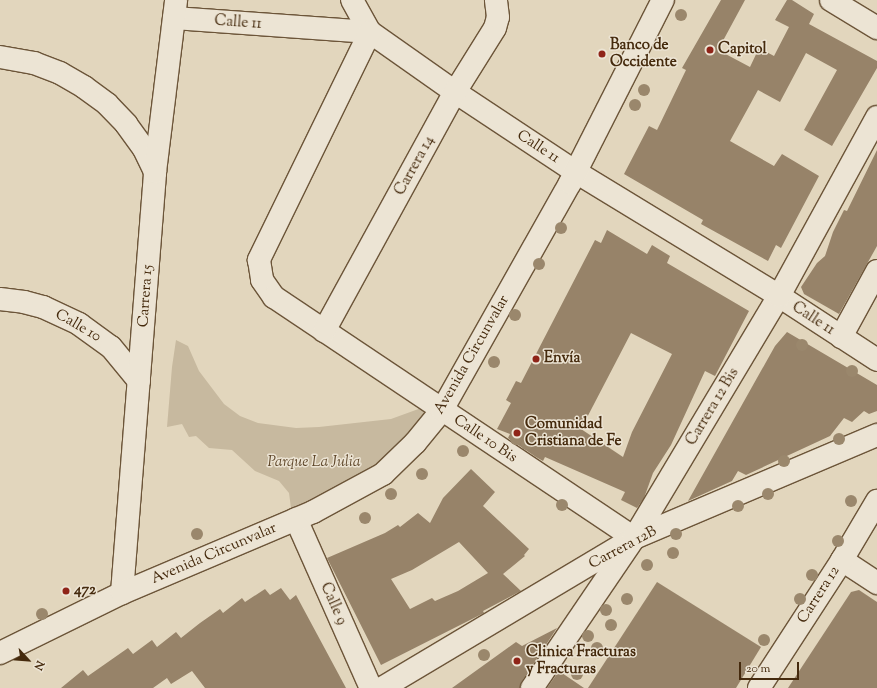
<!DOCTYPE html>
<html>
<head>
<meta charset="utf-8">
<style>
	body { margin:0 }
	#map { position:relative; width:877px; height:688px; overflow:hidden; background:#e2d6bd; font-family:"Sorts Mill Goudy",serif }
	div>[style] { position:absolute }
	.green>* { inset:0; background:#c7b99f }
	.building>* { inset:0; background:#978369 }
	.roads { filter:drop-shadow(1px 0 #6c5539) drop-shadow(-1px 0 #6c5539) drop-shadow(0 1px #6c5539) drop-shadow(0 -1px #6c5539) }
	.minor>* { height:22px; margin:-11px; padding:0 11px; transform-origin:11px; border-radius:11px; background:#ece4d4 }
	.trees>* { width:12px; height:12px; margin:-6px; border-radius:50%; background:#9a876c }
	.dots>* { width:11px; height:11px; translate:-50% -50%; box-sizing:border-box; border:2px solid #ece4d4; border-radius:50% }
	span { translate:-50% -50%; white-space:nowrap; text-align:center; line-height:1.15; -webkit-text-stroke:3px #ece4d4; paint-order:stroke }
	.street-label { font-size:15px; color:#452a0d }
	.poi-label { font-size:15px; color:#452a0d; font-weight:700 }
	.left { translate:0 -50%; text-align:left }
	.park-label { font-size:15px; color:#5f472a; font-style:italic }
	.north { position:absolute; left:8px; top:640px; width:40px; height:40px; -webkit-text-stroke:3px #ece4d4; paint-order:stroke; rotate:116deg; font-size:11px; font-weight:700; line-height:16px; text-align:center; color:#452a0d }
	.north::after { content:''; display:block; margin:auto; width:14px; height:18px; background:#452a0d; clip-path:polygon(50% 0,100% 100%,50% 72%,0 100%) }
	.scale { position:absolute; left:739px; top:662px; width:60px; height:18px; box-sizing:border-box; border:2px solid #452a0d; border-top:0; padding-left:5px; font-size:12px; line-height:14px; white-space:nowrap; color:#452a0d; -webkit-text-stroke:3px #ece4d4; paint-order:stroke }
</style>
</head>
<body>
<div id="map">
	<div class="green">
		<i style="clip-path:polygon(176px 340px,188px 346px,199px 371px,224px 404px,240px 416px,258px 423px,296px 428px,319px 427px,391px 419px,424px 407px,430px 409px,392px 458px,314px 501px,291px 508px,289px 493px,279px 481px,255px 471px,232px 450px,209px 448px,196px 436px,189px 437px,182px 424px,167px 427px,172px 367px)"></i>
	</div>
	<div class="building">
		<i style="clip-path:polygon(721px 0,745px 0,718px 50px,750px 67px,759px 48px,774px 56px,789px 27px,775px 20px,787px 0,792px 0,814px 14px,809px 24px,877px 61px,877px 68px,832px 146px,804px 130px,837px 70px,806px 53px,780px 102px,758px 90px,730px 141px,774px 166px,782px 154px,819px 176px,781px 248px,776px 245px,768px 261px,701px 224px,703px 220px,624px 174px,649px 126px,657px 130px,686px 70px,682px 68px)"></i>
		<i style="clip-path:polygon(877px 150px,877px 246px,839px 314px,804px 294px,801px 287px,817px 263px,825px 256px,833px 232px,844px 210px,847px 211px)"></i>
		<i style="clip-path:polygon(evenodd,607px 230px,647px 254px,652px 245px,670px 256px,667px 263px,749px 311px,715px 376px,705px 371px,671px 445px,653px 473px,644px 498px,637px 508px,621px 500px,625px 492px,545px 457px,543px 461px,536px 457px,508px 438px,510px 434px,497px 429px,511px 403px,506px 400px,516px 381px,521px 383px,595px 240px,601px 243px,607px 230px,631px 333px,672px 354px,632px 432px,623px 457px,581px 429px,631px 333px)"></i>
		<i style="clip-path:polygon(787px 332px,877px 385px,877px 411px,869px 414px,864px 411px,852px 422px,844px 418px,830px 436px,746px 475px,738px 471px,732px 481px,688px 501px,775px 346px)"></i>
		<i style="clip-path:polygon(evenodd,471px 469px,495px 492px,483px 506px,529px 549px,524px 555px,525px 556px,503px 574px,521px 591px,483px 611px,484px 613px,476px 617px,381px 665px,327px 558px,385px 533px,398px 525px,400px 527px,418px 513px,430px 523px,443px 498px,471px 469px,459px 542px,488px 573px,458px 591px,435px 601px,432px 598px,410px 609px,391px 579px,412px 570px,459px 542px)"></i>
		<i style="clip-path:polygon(657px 582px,761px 647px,736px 688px,588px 688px)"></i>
		<i style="clip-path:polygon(281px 588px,290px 600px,296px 595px,346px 688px,205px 688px,192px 671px,171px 684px,167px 678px,153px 688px,61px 688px,83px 670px,88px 676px,128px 648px,133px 654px,152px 640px,157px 647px,176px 632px,181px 638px,200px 623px,220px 609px,223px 613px,242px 598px,245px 602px,265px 589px,270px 595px)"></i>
		<i style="clip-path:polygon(859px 590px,877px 602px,877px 688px,788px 688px,851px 592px)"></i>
		<i style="clip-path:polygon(557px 628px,522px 681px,520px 688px,452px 688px,516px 642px,522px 646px)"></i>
		<i style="clip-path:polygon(559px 671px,584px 688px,547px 688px)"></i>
	</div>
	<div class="roads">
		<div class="minor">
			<i style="left:352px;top:0;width:37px;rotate:61deg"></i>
			<i style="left:831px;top:0;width:54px;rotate:31.3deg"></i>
			<i style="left:174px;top:18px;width:196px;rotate:4.1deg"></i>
			<i style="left:370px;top:32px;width:104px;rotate:35.2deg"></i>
			<i style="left:455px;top:92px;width:145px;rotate:33.5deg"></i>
			<i style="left:576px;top:172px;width:238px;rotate:31.4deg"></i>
			<i style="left:779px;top:296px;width:117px;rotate:33.1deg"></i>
			<i style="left:370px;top:32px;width:254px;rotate:116deg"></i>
			<i style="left:259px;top:260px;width:20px;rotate:81deg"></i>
			<i style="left:262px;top:280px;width:21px;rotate:55deg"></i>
			<i style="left:274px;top:297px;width:433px;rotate:33.8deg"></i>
			<i style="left:0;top:57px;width:35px;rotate:10deg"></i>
			<i style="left:34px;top:63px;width:28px;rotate:21deg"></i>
			<i style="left:60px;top:73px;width:28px;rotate:30deg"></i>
			<i style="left:84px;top:87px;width:29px;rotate:36deg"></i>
			<i style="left:107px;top:104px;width:28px;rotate:46deg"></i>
			<i style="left:126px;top:124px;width:29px;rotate:54deg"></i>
			<i style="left:143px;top:147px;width:28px;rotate:64deg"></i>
			<i style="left:0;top:299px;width:24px;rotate:7deg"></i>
			<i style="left:24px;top:302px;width:20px;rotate:15deg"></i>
			<i style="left:43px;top:307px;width:40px;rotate:25deg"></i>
			<i style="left:79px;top:324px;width:39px;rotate:36deg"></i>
			<i style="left:111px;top:347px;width:44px;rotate:50.5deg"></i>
			<i style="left:324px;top:331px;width:273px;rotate:-61.3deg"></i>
			<i style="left:455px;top:92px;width:75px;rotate:-58deg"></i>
			<i style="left:495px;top:28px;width:11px;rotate:-75deg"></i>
			<i style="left:498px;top:17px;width:17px;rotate:-97deg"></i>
			<i style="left:841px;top:337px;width:75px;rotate:-61.4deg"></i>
			<i style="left:296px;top:519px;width:185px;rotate:66.1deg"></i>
			<i style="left:842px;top:560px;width:42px;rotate:33.3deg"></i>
			<i style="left:122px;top:593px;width:422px;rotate:-85.5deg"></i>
			<i style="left:155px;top:172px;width:173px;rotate:-83deg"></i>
			<i style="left:0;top:653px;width:136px;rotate:-26.2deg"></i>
			<i style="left:122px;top:593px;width:207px;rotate:-23deg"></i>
			<i style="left:313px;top:512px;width:80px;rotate:-28.5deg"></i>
			<i style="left:383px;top:474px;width:45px;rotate:-44.1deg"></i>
			<i style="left:415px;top:443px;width:43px;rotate:-50.7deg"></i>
			<i style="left:442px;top:410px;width:261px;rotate:-60.6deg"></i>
			<i style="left:570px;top:183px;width:205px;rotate:-63.1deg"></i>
			<i style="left:382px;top:688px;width:293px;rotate:-30.8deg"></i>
			<i style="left:634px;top:538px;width:264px;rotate:-23deg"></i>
			<i style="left:532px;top:688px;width:181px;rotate:-55.8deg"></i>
			<i style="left:634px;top:538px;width:282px;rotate:-59.1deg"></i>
			<i style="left:779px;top:296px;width:204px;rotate:-61.3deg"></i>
			<i style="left:759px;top:688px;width:153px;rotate:-57deg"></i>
			<i style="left:842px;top:560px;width:69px;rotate:-59.3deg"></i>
		</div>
	</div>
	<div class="trees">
		<i style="left:681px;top:15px"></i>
		<i style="left:644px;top:90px"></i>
		<i style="left:635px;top:105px"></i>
		<i style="left:561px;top:228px"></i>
		<i style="left:539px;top:264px"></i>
		<i style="left:515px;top:315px"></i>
		<i style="left:802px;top:345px"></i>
		<i style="left:494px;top:362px"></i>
		<i style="left:852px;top:371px"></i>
		<i style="left:516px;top:439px"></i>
		<i style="left:839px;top:439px"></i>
		<i style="left:527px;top:444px"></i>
		<i style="left:463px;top:451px"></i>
		<i style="left:784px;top:461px"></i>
		<i style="left:422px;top:474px"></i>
		<i style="left:391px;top:494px"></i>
		<i style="left:768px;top:494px"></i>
		<i style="left:851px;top:501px"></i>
		<i style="left:562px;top:505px"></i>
		<i style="left:738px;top:506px"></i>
		<i style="left:365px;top:518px"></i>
		<i style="left:197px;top:534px"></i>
		<i style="left:676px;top:534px"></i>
		<i style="left:838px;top:541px"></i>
		<i style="left:673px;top:553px"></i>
		<i style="left:647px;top:565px"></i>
		<i style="left:812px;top:575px"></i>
		<i style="left:627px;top:599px"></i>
		<i style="left:800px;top:599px"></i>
		<i style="left:606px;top:610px"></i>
		<i style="left:42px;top:614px"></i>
		<i style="left:611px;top:625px"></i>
		<i style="left:588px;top:636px"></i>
		<i style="left:764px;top:640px"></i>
		<i style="left:597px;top:648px"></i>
		<i style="left:484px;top:655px"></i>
		<i style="left:577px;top:674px"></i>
	</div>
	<div class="dots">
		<i style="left:710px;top:50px;background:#8f2418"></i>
		<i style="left:602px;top:54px;background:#8f2418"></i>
		<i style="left:536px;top:359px;background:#8f2418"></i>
		<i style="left:517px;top:433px;background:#8f2418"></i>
		<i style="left:66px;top:591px;background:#8f2418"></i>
		<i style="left:517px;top:661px;background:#8f2418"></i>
	</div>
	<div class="street-label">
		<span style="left:238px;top:23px;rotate:4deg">Calle 11</span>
		<span style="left:538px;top:147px;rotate:33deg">Calle 11</span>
		<span style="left:415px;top:166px;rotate:-61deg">Carrera 14</span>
		<span style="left:146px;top:296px;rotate:-86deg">Carrera 15</span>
		<span style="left:813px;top:319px;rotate:33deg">Calle 11</span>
		<span style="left:78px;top:326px;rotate:30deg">Calle 10</span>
		<span style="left:472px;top:355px;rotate:-60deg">Avenida Circunvalar</span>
		<span style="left:713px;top:407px;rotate:-59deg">Carrera 12 Bis</span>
		<span style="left:485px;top:439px;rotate:34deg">Calle 10 Bis</span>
		<span style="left:623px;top:548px;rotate:-28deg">Carrera 12B</span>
		<span style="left:214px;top:554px;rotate:-23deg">Avenida Circunvalar</span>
		<span style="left:819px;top:595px;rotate:-57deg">Carrera 12</span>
		<span style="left:333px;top:604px;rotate:66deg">Calle 9</span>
	</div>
	<div class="poi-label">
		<span class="left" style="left:610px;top:54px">Banco de<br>Occidente</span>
		<span class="left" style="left:718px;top:50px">Capitol</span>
		<span class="left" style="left:544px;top:359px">Envía</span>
		<span class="left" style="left:525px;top:433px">Comunidad<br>Cristiana de Fe</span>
		<span class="left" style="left:74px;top:591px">472</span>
		<span class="left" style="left:526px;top:661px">Clinica Fracturas<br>y Fracturas</span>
	</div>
	<div class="park-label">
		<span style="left:314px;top:463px">Parque La Julia</span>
	</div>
	<div class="north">N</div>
	<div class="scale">20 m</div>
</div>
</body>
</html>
